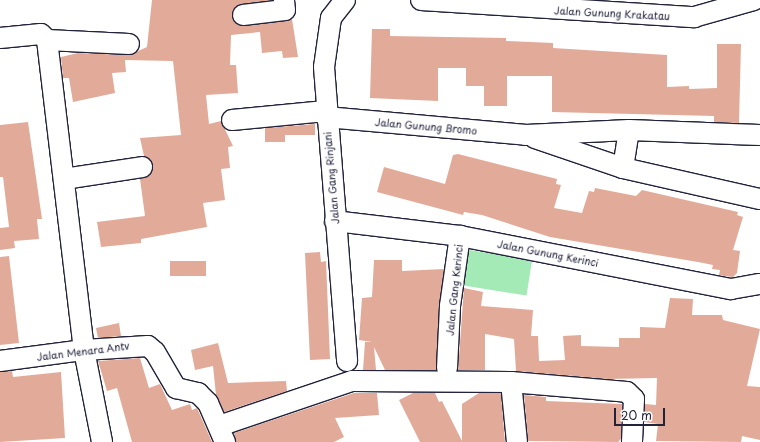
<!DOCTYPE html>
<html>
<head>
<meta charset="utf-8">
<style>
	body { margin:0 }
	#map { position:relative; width:760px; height:442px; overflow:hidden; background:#fff; font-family:"Playpen Sans",sans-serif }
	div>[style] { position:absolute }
	.green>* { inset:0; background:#a4eab7; transform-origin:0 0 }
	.building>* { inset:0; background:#e2ab99; transform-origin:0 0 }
	.roads { filter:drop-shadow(1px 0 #22223b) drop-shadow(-1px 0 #22223b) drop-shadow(0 1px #22223b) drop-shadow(0 -1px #22223b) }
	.minor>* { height:20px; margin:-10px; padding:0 10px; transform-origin:10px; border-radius:10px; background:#fff }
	span { translate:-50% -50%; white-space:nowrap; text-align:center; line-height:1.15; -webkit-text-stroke:4px #fff; paint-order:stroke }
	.street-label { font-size:10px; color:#22223b }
	.scale { position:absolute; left:614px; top:408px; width:51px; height:18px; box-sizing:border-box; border:2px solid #22223b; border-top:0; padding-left:5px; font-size:12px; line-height:14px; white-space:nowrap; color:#22223b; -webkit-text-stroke:3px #fff; paint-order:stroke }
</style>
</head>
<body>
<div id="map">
	<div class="green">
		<i style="left:463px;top:249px;width:70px;height:36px;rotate:9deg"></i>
	</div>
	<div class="building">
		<i style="clip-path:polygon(152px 0,272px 0,236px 6px,232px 11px,234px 22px,244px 26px,292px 19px,298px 57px,283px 58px,282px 51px,262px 53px,260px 32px,231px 35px,230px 65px,236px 65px,238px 93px,206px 95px,209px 124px,221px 121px,233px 146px,228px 147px,230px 168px,221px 169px,225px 200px,203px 203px,207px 227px,141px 239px,141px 243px,101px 247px,97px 222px,145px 216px,140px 179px,149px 176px,153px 166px,144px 156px,140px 138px,181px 135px,173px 61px,125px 60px,126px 72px,112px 73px,115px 93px,73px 102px,69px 78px,63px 78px,61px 57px,78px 53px,129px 55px,147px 47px)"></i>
		<i style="clip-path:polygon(372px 29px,390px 29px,390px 36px,506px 38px,506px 41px,553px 43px,553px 48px,667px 55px,667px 87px,689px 86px,689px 89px,717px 88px,717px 44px,741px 44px,739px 123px,714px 122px,714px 116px,552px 112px,552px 76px,507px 76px,507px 106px,484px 106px,484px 86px,466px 86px,466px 68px,438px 68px,438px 101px,370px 98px)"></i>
		<i style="clip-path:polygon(28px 122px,42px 219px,37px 219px,39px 239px,14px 241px,15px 248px,0 250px,0 228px,9px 227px,3px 177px,0 177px,0 125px)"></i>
		<i style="clip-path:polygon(315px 124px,315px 135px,285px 135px,285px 142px,265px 142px,265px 128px)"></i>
		<i style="clip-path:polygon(458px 154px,557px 179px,556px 184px,561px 185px,554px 208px,582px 213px,589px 191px,594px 192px,595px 188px,636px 196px,642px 190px,738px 212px,737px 215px,743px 217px,733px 250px,740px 251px,737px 273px,733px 277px,724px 276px,719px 275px,720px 270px,712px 269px,713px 265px,698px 262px,550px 237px,482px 215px,464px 212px,463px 215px,377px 192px,384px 167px,445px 184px,453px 155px)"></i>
		<i style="clip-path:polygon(320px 252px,321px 262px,326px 261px,330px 359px,310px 360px,305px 253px)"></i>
		<i style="clip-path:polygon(9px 256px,19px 343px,0 345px,0 257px)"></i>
		<i style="clip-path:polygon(374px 260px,402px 260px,402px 271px,444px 269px,436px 370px,385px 370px,374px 347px,376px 370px,363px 370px,365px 342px,372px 342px,359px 340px,362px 298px,372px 297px)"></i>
		<i style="left:206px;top:261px;width:15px;height:36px;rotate:90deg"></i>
		<i style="clip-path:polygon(464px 288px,483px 292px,481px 306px,533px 310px,531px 336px,538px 336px,539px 361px,565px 360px,563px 336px,581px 335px,581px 346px,619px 347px,619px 338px,640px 338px,640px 327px,665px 328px,670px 298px,693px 299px,692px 315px,722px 315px,723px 320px,760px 329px,747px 386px,760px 387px,760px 440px,742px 436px,741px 442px,656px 441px,658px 424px,644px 422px,645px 404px,656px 405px,657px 378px,608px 379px,516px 371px,514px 339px,485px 334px,485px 370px,458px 370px)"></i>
		<i style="clip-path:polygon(119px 323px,121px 336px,98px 338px,96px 328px)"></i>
		<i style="clip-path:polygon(218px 343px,228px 383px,286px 381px,287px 391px,224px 412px,216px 395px,213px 366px,195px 370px,191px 350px)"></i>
		<i style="clip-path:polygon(140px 358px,149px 388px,160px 384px,172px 410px,190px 404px,192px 410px,197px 408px,212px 442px,132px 442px,117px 388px,107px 391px,98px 361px)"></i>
		<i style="clip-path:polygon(12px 371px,13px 377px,61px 372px,65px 438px,0 442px,0 372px)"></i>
		<i style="clip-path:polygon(354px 393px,377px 393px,379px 415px,335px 418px,344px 437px,334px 442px,236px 442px,234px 433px)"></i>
		<i style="clip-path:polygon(413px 393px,435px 393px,439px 402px,442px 401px,462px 441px,462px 404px,479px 393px,501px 393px,505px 442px,420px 442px,399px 400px)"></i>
		<i style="clip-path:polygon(524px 395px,546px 397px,546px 401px,622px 404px,621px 439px,618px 442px,528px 441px)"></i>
	</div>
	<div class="roads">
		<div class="minor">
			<i style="left:345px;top:0;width:23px;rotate:128deg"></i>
			<i style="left:331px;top:18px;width:49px;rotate:98.1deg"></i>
			<i style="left:324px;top:67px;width:295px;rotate:85.5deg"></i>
			<i style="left:421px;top:0;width:274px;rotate:3.6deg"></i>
			<i style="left:694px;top:17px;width:62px;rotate:-15.8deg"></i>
			<i style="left:243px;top:15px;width:42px;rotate:-6.8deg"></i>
			<i style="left:285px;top:10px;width:10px;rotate:-96deg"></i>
			<i style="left:0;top:38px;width:41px;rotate:-5.6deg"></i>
			<i style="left:41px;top:34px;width:8px;rotate:45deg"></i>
			<i style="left:47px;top:40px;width:312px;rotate:83.2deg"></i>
			<i style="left:84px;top:350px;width:94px;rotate:78.9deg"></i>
			<i style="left:47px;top:40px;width:82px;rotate:2.8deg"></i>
			<i style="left:326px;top:117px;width:201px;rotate:5.1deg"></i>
			<i style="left:526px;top:135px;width:103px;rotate:-2.8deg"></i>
			<i style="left:629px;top:130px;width:131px;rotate:2.2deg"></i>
			<i style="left:232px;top:120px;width:94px;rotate:-5.5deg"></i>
			<i style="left:535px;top:138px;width:93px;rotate:18.8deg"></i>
			<i style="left:623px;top:168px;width:140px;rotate:12.8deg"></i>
			<i style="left:623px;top:168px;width:38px;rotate:-81deg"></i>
			<i style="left:64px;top:179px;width:79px;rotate:-8.7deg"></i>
			<i style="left:335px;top:221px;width:126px;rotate:6.8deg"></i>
			<i style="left:460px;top:236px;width:276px;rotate:11.1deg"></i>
			<i style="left:731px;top:289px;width:29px;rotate:-10deg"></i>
			<i style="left:0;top:361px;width:85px;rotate:-7.5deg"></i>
			<i style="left:84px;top:350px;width:64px;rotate:-3.6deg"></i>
			<i style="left:148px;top:346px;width:9px;rotate:41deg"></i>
			<i style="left:155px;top:352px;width:42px;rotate:59.7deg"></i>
			<i style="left:176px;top:388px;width:23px;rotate:13deg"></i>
			<i style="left:198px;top:393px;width:14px;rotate:45deg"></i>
			<i style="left:208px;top:403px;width:43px;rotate:66.4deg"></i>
			<i style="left:447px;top:368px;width:62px;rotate:-87.2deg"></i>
			<i style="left:450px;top:306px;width:71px;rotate:-81.9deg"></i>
			<i style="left:511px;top:382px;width:60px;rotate:84.3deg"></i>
			<i style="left:219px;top:426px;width:140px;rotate:-18.7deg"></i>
			<i style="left:352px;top:381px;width:159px;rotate:0.4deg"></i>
			<i style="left:511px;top:382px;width:116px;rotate:4.9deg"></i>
			<i style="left:627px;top:392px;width:10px;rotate:45deg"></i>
			<i style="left:634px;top:399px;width:43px;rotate:92.7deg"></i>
		</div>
	</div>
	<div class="street-label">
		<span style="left:612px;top:13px;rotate:3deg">Jalan Gunung Krakatau</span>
		<span style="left:426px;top:126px;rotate:5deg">Jalan Gunung Bromo</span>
		<span style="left:331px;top:178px;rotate:-95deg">Jalan Gang Rinjani</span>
		<span style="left:548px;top:253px;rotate:11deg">Jalan Gunung Kerinci</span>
		<span style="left:454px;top:290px;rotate:-84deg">Jalan Gang Kerinci</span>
		<span style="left:83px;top:351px;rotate:-7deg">Jalan Menara Antv</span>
	</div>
	<div class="scale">20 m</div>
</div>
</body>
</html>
